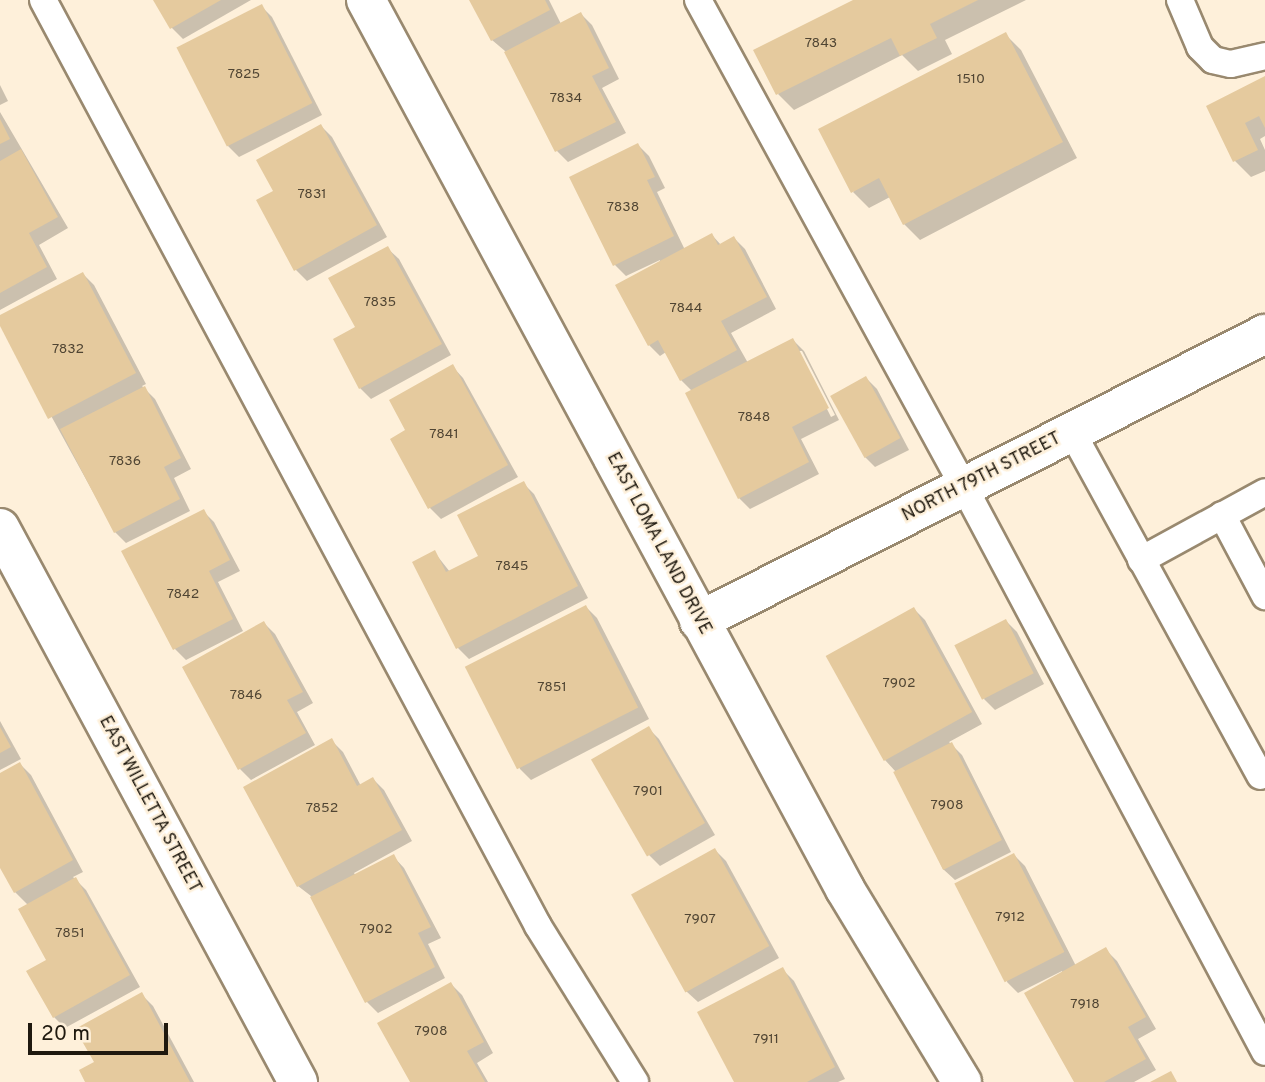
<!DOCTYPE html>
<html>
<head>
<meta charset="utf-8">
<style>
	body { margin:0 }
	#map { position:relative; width:1265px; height:1082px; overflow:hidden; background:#fef0da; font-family:Overpass,sans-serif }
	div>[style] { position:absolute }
	.shadow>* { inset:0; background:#0003 }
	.building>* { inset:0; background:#e5ca9e; transform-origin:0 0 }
	.roads { filter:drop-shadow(2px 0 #99896f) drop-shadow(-2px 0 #99896f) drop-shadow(0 2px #99896f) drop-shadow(0 -2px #99896f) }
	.lane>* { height:26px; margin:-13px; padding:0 13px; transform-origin:13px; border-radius:13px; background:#fff }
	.street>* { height:38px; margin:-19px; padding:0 19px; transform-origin:19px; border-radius:19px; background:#fff }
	span { translate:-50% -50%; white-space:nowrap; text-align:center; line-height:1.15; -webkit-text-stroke:5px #fef0da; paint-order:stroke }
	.number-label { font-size:14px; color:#504533 }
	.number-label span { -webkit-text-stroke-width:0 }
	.street-label { font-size:18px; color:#1f190f }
	.scale { position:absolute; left:28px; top:1023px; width:140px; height:32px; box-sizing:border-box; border:4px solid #1f190f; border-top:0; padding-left:9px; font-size:21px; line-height:24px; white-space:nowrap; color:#1f190f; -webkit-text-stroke:5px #fef0da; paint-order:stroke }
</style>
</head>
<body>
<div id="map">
	<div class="shadow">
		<i style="clip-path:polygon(155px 0,251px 0,183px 39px,172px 28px)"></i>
		<i style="clip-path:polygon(471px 0,549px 0,561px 24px,581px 14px,592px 25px,619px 79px,602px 88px,626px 133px,568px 162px,557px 151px,505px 51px,492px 40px)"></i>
		<i style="clip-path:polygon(857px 0,1026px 0,945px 40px,952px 54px,918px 71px,902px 55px,794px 110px,778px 94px)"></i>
		<i style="clip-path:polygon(261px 6px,272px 17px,322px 115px,239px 157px,228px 146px)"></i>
		<i style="clip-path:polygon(1005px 34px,1021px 50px,1077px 158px,920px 240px,904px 224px,890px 197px,869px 208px,853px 192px)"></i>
		<i style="clip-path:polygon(1265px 78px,1265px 136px,1260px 139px,1265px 150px,1265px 171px,1251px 177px,1235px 161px,1208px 107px)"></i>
		<i style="clip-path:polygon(0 85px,8px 101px,0 105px)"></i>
		<i style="clip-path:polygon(0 112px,68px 228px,39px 245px,57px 279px,0 310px)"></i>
		<i style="clip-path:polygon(321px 126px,332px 137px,387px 237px,307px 281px,296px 270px,275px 191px)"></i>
		<i style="clip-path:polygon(evenodd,638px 145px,649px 156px,665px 188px,657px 192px,685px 250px,712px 235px,721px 245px,734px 238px,745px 249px,776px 309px,731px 333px,748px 363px,793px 340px,804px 351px,839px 420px,801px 439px,819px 474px,750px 509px,739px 498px,692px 391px,681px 380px,666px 352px,660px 356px,649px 345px,660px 260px,626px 276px,615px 265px,571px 177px,638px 145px,798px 351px,802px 351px,835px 415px,831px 417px,798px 351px)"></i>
		<i style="clip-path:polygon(387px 248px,399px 259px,451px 355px,371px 399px,360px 388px,358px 328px)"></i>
		<i style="clip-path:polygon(83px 274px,94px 285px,146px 384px,142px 386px,155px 399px,191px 469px,174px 478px,190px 511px,126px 543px,115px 532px,0 323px,0 317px)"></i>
		<i style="clip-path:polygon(452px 366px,463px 378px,518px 477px,441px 519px,430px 508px,407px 431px)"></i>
		<i style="clip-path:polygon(866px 378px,877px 389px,909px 450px,875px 467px,864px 456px)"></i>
		<i style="clip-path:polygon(523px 483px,534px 494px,588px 598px,469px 659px,458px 648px,435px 553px,450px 572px,480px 557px)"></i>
		<i style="clip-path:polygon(203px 511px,214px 522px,240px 571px,218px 582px,243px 631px,186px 660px,175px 649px,124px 552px)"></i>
		<i style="clip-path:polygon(586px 607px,597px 618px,649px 719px,531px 780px,520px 769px,467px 668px)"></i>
		<i style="clip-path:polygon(914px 609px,925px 620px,982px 724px,949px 742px,962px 755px,1011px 852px,955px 880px,943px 869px,896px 772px,885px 760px)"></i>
		<i style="clip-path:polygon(1006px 621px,1017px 632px,1044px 684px,995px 710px,984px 699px)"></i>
		<i style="clip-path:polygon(264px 623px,275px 634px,313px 703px,297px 712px,315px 745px,251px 780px,240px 769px)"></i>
		<i style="clip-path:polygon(0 721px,21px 759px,0 770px)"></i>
		<i style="clip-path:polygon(648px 728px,659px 739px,715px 835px,660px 866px,649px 855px,594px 760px)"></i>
		<i style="clip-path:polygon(332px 741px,343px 752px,361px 786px,373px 779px,384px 790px,412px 841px,354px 873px,356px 876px,393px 856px,404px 868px,441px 938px,428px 944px,445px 978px,378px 1013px,367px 1002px,311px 896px,298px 886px)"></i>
		<i style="clip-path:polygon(20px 764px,31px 775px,83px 872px,73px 877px,86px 890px,140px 987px,65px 1028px,54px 1017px,29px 972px,49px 960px,28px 905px,15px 892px,0 864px,0 775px)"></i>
		<i style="clip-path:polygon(715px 850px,726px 861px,779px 958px,698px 1002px,686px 991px,634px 895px)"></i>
		<i style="clip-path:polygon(1014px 855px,1025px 866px,1076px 966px,1106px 950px,1117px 961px,1156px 1029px,1138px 1039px,1156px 1070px,1134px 1082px,1076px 1082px,1062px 971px,1018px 993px,1007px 982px)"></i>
		<i style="clip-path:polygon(783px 970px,794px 981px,845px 1079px,838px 1082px,736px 1082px)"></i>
		<i style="clip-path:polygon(451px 984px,462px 995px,493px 1053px,477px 1063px,488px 1082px,412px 1082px)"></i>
		<i style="clip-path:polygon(142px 995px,153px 1006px,194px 1082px,87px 1082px)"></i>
	</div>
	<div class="building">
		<i style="clip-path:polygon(153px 0,221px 0,170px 29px)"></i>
		<i style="clip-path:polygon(469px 0,545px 0,550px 10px,491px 41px)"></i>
		<i style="clip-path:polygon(853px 0,978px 0,930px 24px,937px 38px,900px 56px,891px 38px,776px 95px,753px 50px)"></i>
		<i style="left:262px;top:4px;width:111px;height:96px;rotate:63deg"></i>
		<i style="clip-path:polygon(581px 12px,609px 68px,592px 76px,616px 122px,555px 152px,504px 52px)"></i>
		<i style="clip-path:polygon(1006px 32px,1063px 142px,903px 225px,879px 178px,851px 193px,818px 129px)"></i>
		<i style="clip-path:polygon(1265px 76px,1265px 128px,1259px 116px,1245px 123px,1258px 150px,1233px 162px,1206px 106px)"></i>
		<i style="clip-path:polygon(0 119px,10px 139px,0 144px)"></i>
		<i style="clip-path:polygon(321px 124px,377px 225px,294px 271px,256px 200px,273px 191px,256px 160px)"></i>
		<i style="clip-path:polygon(638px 143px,655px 177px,647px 180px,674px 236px,613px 266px,569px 177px)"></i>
		<i style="clip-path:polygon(21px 149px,58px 217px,29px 233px,47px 267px,0 293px,0 161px)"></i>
		<i style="clip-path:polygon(712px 233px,718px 245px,734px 236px,767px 297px,721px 321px,737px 350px,680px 381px,658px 340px,648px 346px,615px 285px)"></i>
		<i style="clip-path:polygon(388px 246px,442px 344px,359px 389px,333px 339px,355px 327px,328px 278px)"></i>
		<i style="clip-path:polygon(83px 272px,136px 373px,48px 419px,0 326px,0 315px)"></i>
		<i style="clip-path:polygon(793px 338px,829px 408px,792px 427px,809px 462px,738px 499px,685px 393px)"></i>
		<i style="clip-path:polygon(453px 364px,508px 465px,428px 509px,390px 439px,405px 430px,389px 400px)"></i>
		<i style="left:866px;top:376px;width:71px;height:41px;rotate:61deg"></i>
		<i style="clip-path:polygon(145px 386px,181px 458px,164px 467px,180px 499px,114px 533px,60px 429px)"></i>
		<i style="clip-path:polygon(524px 481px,578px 586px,456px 649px,412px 562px,435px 550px,446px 572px,478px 556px,457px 515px)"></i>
		<i style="clip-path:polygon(204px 509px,230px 560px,209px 571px,233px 619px,173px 650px,121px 551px)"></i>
		<i style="left:586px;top:605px;width:115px;height:136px;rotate:63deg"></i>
		<i style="left:914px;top:607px;width:120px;height:101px;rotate:61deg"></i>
		<i style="left:1006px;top:619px;width:61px;height:58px;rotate:63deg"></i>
		<i style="clip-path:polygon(264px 621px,303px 692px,287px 700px,306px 733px,238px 770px,182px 667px)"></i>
		<i style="left:649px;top:726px;width:112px;height:67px;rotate:60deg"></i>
		<i style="clip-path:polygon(0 727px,11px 747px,0 753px)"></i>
		<i style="clip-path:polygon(332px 738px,357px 786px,373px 777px,402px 830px,297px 887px,243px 787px)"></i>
		<i style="left:952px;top:742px;width:110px;height:66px;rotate:63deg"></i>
		<i style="clip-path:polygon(20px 762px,73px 860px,14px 893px,0 868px,0 773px)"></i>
		<i style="left:715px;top:848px;width:112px;height:96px;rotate:61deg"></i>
		<i style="left:1014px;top:853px;width:111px;height:67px;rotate:63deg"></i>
		<i style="clip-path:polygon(394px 854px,431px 927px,418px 933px,435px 967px,365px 1003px,310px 897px)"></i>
		<i style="clip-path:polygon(76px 877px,130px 975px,53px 1018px,26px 971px,46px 960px,18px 909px)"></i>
		<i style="clip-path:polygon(1106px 947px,1146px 1017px,1128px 1027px,1146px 1059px,1104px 1082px,1074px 1082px,1024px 993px)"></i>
		<i style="clip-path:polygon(783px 967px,835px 1067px,807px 1082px,734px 1082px,697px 1012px)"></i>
		<i style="clip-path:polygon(451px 982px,484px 1042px,467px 1051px,485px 1082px,410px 1082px,377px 1023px)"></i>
		<i style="clip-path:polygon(142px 992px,190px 1082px,85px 1082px,79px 1070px,94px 1062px,75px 1029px)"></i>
		<i style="clip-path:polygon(1171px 1071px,1177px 1082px,1150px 1082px)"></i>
	</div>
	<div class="roads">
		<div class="lane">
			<i style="left:43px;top:0;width:1050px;rotate:61.87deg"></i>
			<i style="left:538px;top:926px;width:184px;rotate:58.1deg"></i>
			<i style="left:698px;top:0;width:555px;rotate:61.36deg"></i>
			<i style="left:964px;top:487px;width:640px;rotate:61.95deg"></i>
			<i style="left:1180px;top:0;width:51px;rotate:66.9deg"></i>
			<i style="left:1200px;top:47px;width:18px;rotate:45deg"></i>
			<i style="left:1213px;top:60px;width:18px;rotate:13deg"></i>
			<i style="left:1231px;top:64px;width:35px;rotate:-13deg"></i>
			<i style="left:1072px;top:432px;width:392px;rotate:61.3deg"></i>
			<i style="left:1222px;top:515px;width:92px;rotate:62deg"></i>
			<i style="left:1141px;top:560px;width:141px;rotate:-28.7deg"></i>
		</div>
		<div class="street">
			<i style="left:366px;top:0;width:1010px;rotate:61.68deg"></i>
			<i style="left:845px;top:889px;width:226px;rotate:58.8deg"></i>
			<i style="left:0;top:528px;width:629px;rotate:61.72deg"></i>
			<i style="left:699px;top:621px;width:635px;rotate:-26.89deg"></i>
		</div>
	</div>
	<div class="number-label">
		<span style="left:821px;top:44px">7843</span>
		<span style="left:244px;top:75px">7825</span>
		<span style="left:971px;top:80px">1510</span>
		<span style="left:566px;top:99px">7834</span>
		<span style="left:312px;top:195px">7831</span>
		<span style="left:623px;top:208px">7838</span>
		<span style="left:380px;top:303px">7835</span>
		<span style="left:686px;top:309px">7844</span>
		<span style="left:68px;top:350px">7832</span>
		<span style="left:754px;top:418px">7848</span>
		<span style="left:444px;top:435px">7841</span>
		<span style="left:125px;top:462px">7836</span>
		<span style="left:512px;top:567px">7845</span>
		<span style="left:183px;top:595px">7842</span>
		<span style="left:899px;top:684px">7902</span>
		<span style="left:552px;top:688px">7851</span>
		<span style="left:246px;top:696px">7846</span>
		<span style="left:648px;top:792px">7901</span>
		<span style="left:947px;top:806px">7908</span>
		<span style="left:322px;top:809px">7852</span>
		<span style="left:1010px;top:918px">7912</span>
		<span style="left:700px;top:920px">7907</span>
		<span style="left:376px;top:930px">7902</span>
		<span style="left:70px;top:934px">7851</span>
		<span style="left:1085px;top:1005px">7918</span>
		<span style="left:431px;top:1032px">7908</span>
		<span style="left:766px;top:1040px">7911</span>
	</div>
	<div class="street-label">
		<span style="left:982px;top:478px;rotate:-27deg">NORTH 79TH STREET</span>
		<span style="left:658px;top:544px;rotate:62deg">EAST LOMA LAND DRIVE</span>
		<span style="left:149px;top:805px;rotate:62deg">EAST WILLETTA STREET</span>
	</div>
	<div class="scale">20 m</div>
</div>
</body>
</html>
